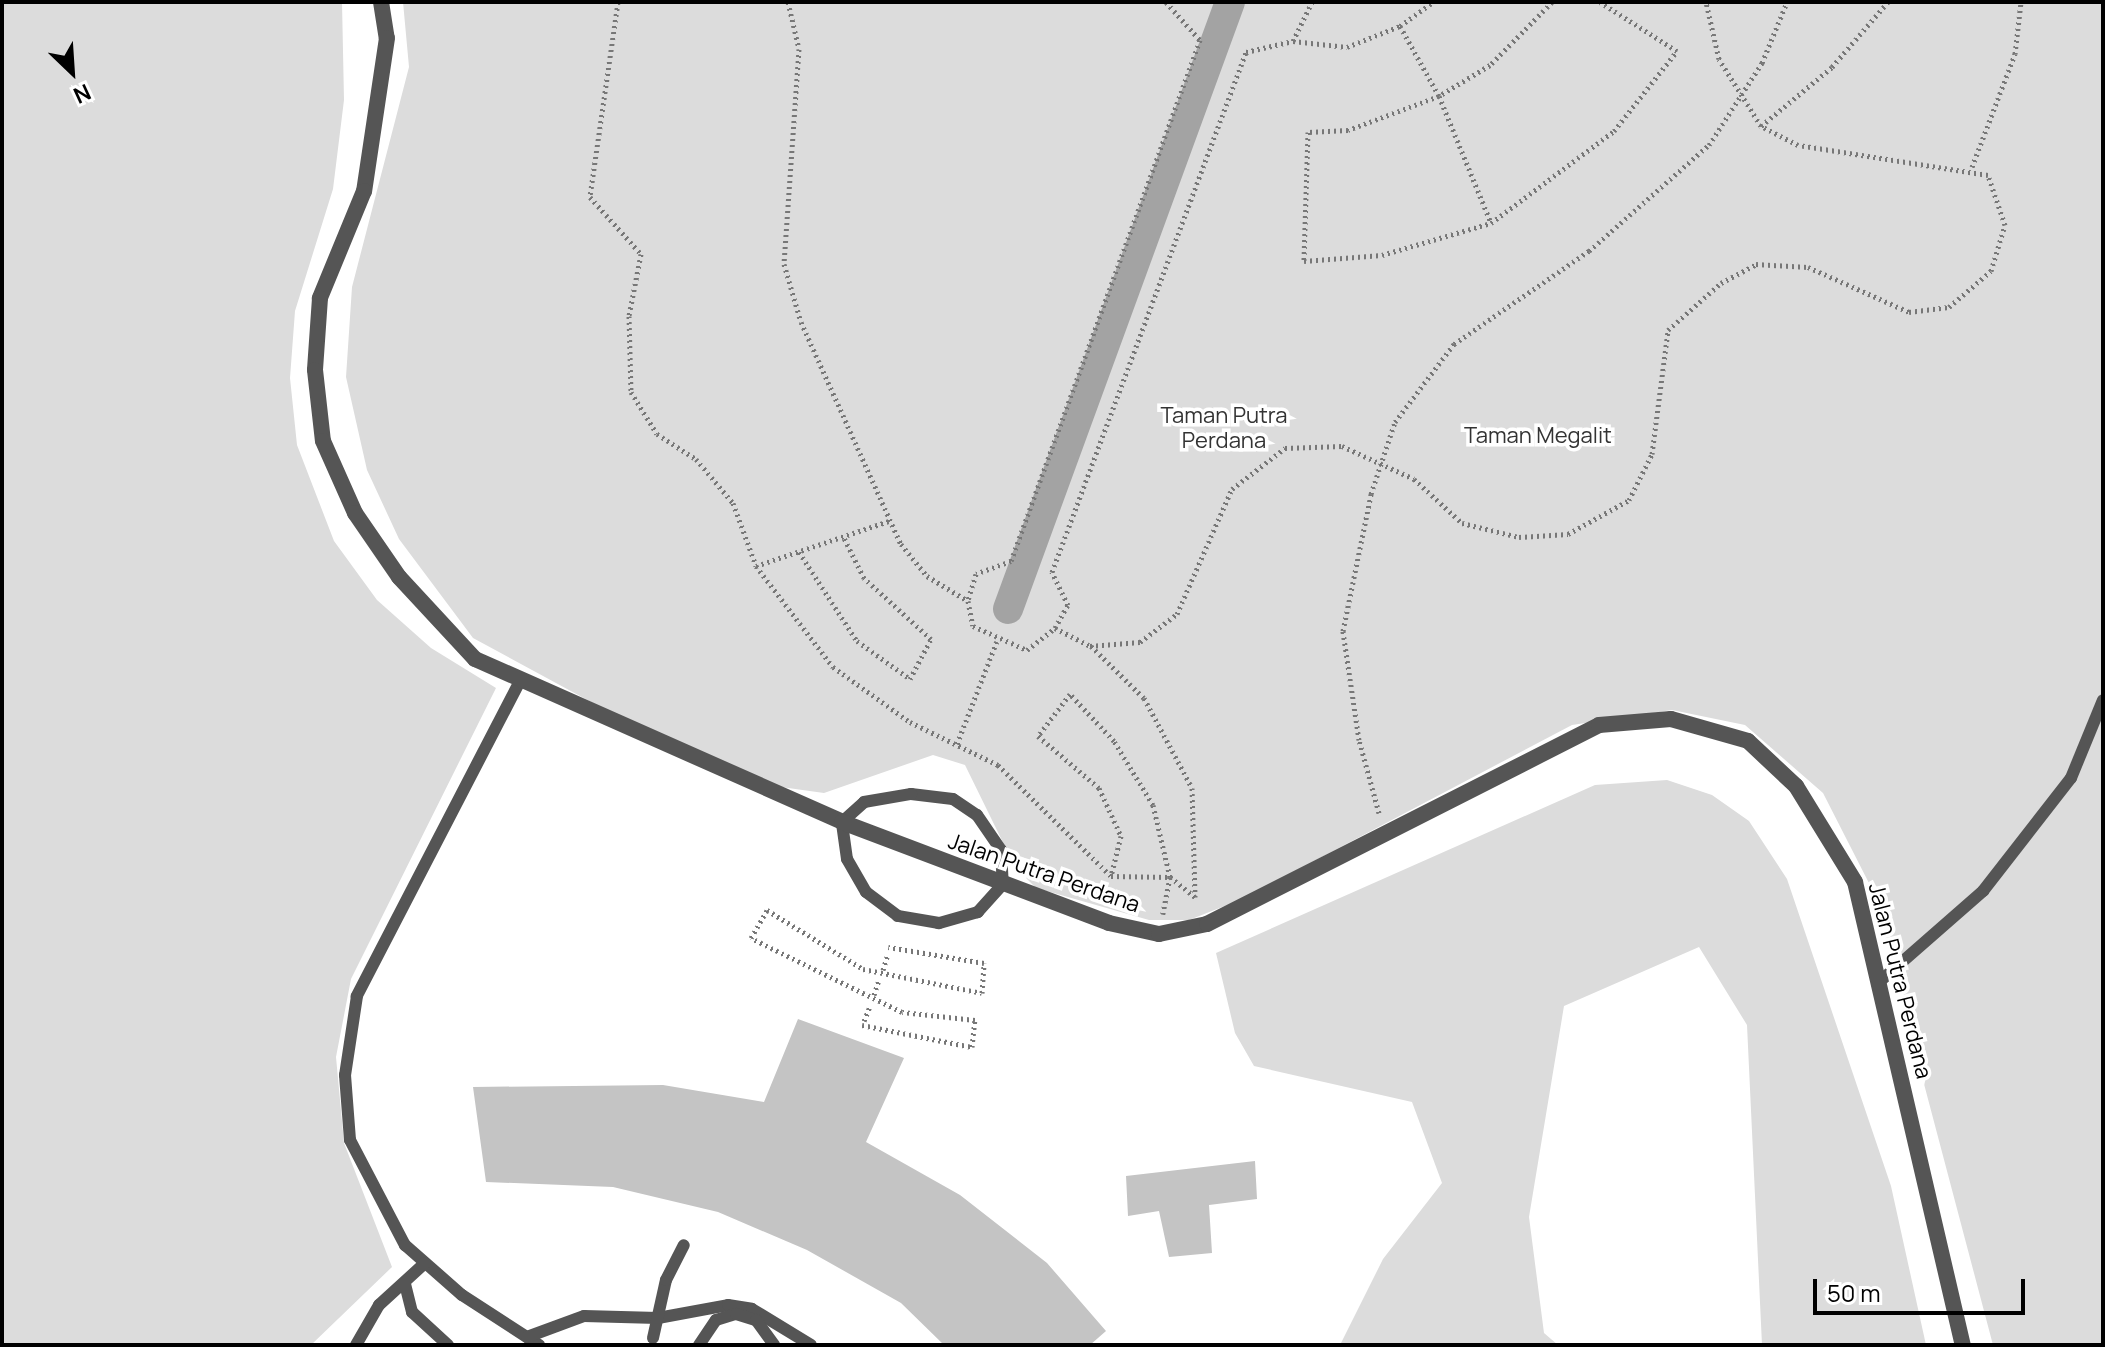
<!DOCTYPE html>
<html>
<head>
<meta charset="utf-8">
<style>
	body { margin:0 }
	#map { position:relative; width:2105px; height:1347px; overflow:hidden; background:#fff; font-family:Manrope,sans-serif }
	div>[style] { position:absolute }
	.green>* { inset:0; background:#dcdcdc }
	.canal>* { height:30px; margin:-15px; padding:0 15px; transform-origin:15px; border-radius:15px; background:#a3a3a3 }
	.building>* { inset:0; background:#c4c4c4 }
	.path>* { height:5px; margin-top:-2.5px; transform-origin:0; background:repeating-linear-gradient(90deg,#777 0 2px,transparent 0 6px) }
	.service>* { height:12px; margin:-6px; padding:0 6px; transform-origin:6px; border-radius:6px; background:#555 }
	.minor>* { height:16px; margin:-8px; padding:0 8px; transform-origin:8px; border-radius:8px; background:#555 }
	span { translate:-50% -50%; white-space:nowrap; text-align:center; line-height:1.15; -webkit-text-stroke:7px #fff; paint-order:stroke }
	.park-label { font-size:22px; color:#333 }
	.street-label { font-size:22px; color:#000 }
	.frame { position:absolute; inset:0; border:4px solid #000; pointer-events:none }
	.north { position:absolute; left:32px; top:32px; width:80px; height:80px; -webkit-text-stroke:6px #fff; paint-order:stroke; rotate:155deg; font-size:22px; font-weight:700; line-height:32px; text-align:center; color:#000 }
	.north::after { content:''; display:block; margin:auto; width:28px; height:36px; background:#000; clip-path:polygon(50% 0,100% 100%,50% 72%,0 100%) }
	.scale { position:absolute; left:1813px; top:1279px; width:212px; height:36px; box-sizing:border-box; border:4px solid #000; border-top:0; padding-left:10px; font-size:24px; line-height:28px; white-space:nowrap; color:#000; -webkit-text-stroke:6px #fff; paint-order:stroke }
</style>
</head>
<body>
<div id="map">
	<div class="green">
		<i style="clip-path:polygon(2px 2px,342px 2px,344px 100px,333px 189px,295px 311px,290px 378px,297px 445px,334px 541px,377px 600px,431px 648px,496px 688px,351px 979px,336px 1057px,344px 1143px,392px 1267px,311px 1345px,2px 1345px)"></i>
		<i style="clip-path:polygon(403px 2px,2103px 2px,2103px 1345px,1993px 1345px,1873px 891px,1823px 793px,1745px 725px,1672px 710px,1572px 725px,1240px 900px,1189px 920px,1149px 920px,1036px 888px,1015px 867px,965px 765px,933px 755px,824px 793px,781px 787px,604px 709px,473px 638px,399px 539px,367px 470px,346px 377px,352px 287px,409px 67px)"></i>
		<i style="clip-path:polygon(1667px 780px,1712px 795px,1749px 821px,1787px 879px,1891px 1186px,1926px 1345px,1762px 1345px,1747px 1025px,1699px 947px,1564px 1006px,1529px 1217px,1544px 1333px,1558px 1345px,1340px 1345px,1383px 1259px,1442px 1183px,1412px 1102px,1254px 1066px,1235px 1033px,1216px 953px,1595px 785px)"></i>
	</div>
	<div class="canal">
		<i style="left:1008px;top:609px;width:646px;rotate:-69.91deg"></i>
	</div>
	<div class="building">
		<i style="clip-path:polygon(798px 1019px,904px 1058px,866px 1142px,960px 1195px,1047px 1263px,1106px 1331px,1090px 1345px,944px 1345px,901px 1303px,807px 1250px,718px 1212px,613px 1187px,486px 1182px,473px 1087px,663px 1085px,764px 1102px)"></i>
		<i style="clip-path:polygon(1255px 1161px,1257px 1199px,1209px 1205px,1212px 1253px,1169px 1257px,1159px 1211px,1128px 1216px,1126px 1176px)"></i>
	</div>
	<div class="path">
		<i style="left:618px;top:2px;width:197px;rotate:98.2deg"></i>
		<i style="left:590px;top:197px;width:76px;rotate:48.2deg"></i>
		<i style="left:641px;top:254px;width:63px;rotate:101deg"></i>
		<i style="left:629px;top:316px;width:76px;rotate:88.5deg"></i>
		<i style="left:631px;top:392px;width:49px;rotate:58.2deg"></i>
		<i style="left:657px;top:434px;width:46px;rotate:32.7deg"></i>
		<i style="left:696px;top:459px;width:57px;rotate:49.9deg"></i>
		<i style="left:733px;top:503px;width:67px;rotate:69.9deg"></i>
		<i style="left:756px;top:566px;width:127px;rotate:52.7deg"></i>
		<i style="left:833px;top:667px;width:95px;rotate:35.5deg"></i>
		<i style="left:910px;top:722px;width:98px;rotate:26deg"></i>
		<i style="left:998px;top:765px;width:158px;rotate:44.5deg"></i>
		<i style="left:1111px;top:876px;width:59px;rotate:1deg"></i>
		<i style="left:1170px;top:877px;width:38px;rotate:101deg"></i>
		<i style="left:788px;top:2px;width:48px;rotate:76.8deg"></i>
		<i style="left:799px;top:49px;width:216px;rotate:94deg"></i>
		<i style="left:784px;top:264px;width:60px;rotate:73.7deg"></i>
		<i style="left:801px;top:322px;width:243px;rotate:65.8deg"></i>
		<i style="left:901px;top:544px;width:41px;rotate:50.9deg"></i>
		<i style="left:927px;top:576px;width:48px;rotate:31.4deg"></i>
		<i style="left:1166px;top:2px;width:51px;rotate:48.2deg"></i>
		<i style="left:1200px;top:40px;width:554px;rotate:109.94deg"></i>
		<i style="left:1011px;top:561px;width:37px;rotate:160deg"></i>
		<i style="left:976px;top:574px;width:28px;rotate:107deg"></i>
		<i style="left:968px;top:601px;width:25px;rotate:79deg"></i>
		<i style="left:973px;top:626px;width:59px;rotate:24deg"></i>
		<i style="left:1027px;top:650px;width:36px;rotate:-38deg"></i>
		<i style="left:1055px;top:628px;width:26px;rotate:-61deg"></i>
		<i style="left:1068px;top:605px;width:37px;rotate:-116deg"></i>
		<i style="left:1052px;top:572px;width:555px;rotate:-69.54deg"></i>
		<i style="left:1246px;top:52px;width:48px;rotate:-13.2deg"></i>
		<i style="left:1293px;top:41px;width:43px;rotate:-64deg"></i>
		<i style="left:1552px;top:2px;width:88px;rotate:134.5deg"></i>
		<i style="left:1490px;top:65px;width:60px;rotate:148.7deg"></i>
		<i style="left:1439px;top:96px;width:137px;rotate:67.7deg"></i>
		<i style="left:1491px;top:223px;width:154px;rotate:-36.8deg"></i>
		<i style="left:1614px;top:131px;width:102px;rotate:-51.8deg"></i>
		<i style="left:1677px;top:51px;width:91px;rotate:-147.5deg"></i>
		<i style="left:1400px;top:26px;width:80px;rotate:60.9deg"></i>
		<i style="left:1439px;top:96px;width:97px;rotate:159.5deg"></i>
		<i style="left:1348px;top:130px;width:40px;rotate:177.1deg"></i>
		<i style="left:1308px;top:132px;width:129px;rotate:91.8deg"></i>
		<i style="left:1304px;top:261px;width:78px;rotate:-4.4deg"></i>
		<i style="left:1382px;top:255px;width:114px;rotate:-16.4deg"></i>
		<i style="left:1293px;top:41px;width:54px;rotate:6.3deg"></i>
		<i style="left:1347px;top:47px;width:57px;rotate:-21.6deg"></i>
		<i style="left:1400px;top:26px;width:41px;rotate:-36deg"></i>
		<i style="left:1761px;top:126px;width:92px;rotate:-39.7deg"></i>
		<i style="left:1832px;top:67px;width:86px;rotate:-49.3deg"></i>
		<i style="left:1972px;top:167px;width:121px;rotate:-69.2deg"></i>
		<i style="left:2015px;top:54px;width:52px;rotate:-83.4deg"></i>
		<i style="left:799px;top:552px;width:106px;rotate:56.9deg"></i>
		<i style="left:857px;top:641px;width:65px;rotate:35.6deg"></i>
		<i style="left:910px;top:679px;width:45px;rotate:-62.3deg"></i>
		<i style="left:931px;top:639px;width:91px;rotate:-137.7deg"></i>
		<i style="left:864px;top:578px;width:47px;rotate:-116.6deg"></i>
		<i style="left:756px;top:566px;width:140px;rotate:-18.7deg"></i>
		<i style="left:1055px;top:628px;width:39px;rotate:27deg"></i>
		<i style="left:1090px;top:646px;width:50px;rotate:-4.6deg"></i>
		<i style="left:1140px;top:642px;width:46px;rotate:-37.1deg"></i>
		<i style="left:1177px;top:614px;width:137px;rotate:-66.3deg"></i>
		<i style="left:1232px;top:489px;width:67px;rotate:-37.7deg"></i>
		<i style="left:1285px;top:448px;width:57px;rotate:-2deg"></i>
		<i style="left:1342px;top:446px;width:79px;rotate:24.6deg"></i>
		<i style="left:1414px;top:479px;width:65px;rotate:42.5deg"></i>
		<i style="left:1462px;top:523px;width:59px;rotate:13.8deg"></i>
		<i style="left:1519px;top:537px;width:49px;rotate:-3.5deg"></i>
		<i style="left:1568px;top:534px;width:70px;rotate:-29.1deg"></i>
		<i style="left:1629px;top:500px;width:51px;rotate:-63.4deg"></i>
		<i style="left:1652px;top:454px;width:125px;rotate:-82.6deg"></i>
		<i style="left:1668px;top:330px;width:71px;rotate:-41.6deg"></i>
		<i style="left:1721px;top:283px;width:40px;rotate:-28deg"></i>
		<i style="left:1756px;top:264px;width:52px;rotate:3.3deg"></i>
		<i style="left:1808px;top:267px;width:111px;rotate:24deg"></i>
		<i style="left:1909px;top:312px;width:40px;rotate:-7.1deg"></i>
		<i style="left:1949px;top:307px;width:55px;rotate:-40.6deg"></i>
		<i style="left:1991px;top:271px;width:48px;rotate:-73.1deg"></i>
		<i style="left:2005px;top:225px;width:53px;rotate:-108.8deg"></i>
		<i style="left:1988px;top:175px;width:192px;rotate:-171deg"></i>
		<i style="left:1798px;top:145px;width:42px;rotate:-152.8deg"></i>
		<i style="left:1761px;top:126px;width:79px;rotate:-122.1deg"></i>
		<i style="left:1719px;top:59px;width:58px;rotate:-102.8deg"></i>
		<i style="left:1091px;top:646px;width:74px;rotate:44.5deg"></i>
		<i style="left:1144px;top:698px;width:102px;rotate:61.9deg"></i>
		<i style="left:1192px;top:788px;width:109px;rotate:88.4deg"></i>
		<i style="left:1195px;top:897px;width:32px;rotate:-141deg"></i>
		<i style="left:1170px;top:877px;width:74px;rotate:-103.3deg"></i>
		<i style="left:1153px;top:805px;width:75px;rotate:-121.4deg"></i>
		<i style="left:1114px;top:741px;width:64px;rotate:-133.1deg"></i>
		<i style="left:1070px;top:694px;width:53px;rotate:127.3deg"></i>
		<i style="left:1038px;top:736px;width:80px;rotate:40.4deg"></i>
		<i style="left:1099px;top:788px;width:53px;rotate:65.4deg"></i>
		<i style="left:1121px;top:836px;width:41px;rotate:104deg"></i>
		<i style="left:957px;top:744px;width:110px;rotate:-68.8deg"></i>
		<i style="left:1379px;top:813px;width:76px;rotate:-105.3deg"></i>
		<i style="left:1359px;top:740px;width:110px;rotate:-98.4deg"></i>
		<i style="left:1343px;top:631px;width:140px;rotate:-78.4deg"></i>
		<i style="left:1371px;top:494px;width:76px;rotate:-71.6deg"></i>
		<i style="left:1395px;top:422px;width:98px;rotate:-52.9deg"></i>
		<i style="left:1454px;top:344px;width:164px;rotate:-34.6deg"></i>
		<i style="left:1589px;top:251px;width:160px;rotate:-41.5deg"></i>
		<i style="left:1709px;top:145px;width:98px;rotate:-57.1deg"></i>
		<i style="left:1762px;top:63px;width:66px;rotate:-67.7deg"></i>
		<i style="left:883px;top:970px;width:17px;rotate:-73deg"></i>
		<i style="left:874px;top:995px;width:16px;rotate:-72deg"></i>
		<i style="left:864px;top:1021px;width:16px;rotate:-68deg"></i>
		<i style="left:862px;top:1025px;width:112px;rotate:11.3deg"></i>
		<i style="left:972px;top:1047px;width:27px;rotate:-84deg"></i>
		<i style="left:975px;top:1020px;width:73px;rotate:-173.7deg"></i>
		<i style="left:902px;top:1012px;width:168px;rotate:-153.9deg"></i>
		<i style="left:751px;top:938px;width:32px;rotate:-60deg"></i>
		<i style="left:767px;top:910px;width:113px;rotate:31.6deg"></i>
		<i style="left:863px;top:969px;width:121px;rotate:11.4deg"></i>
		<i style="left:982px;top:993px;width:30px;rotate:-86deg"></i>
		<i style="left:984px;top:963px;width:97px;rotate:-170.5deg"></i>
	</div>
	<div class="service">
		<i style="left:520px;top:681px;width:355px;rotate:117.4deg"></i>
		<i style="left:357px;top:996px;width:80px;rotate:98.6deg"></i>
		<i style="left:345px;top:1075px;width:65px;rotate:85.6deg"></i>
		<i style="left:350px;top:1140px;width:119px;rotate:62.4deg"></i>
		<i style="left:405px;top:1245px;width:76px;rotate:41.3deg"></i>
		<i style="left:462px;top:1295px;width:92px;rotate:33deg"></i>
		<i style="left:911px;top:794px;width:42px;rotate:6.8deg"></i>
		<i style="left:953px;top:799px;width:29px;rotate:34deg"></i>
		<i style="left:977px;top:815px;width:42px;rotate:55.6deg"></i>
		<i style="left:1001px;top:850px;width:34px;rotate:87deg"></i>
		<i style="left:1003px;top:884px;width:38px;rotate:132deg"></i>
		<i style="left:978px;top:912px;width:41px;rotate:164.2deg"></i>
		<i style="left:939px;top:923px;width:42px;rotate:-170.3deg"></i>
		<i style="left:898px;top:916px;width:40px;rotate:-143deg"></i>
		<i style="left:866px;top:892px;width:38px;rotate:-120deg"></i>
		<i style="left:847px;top:859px;width:37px;rotate:-98deg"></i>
		<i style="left:842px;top:822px;width:30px;rotate:-42deg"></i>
		<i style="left:864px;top:802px;width:48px;rotate:-9.7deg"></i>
		<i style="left:1878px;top:983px;width:140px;rotate:-41.2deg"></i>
		<i style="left:1983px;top:891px;width:143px;rotate:-52.1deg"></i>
		<i style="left:2071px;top:778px;width:84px;rotate:-67.7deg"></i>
		<i style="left:405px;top:1284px;width:29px;rotate:76deg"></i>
		<i style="left:412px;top:1312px;width:49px;rotate:42.5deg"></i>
		<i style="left:527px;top:1337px;width:61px;rotate:-20.2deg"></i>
		<i style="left:584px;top:1316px;width:74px;rotate:1.5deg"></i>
		<i style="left:658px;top:1318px;width:71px;rotate:-10.5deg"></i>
		<i style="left:728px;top:1305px;width:24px;rotate:9deg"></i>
		<i style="left:752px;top:1309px;width:69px;rotate:31.4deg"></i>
		<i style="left:653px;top:1338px;width:59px;rotate:-77.4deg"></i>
		<i style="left:666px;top:1280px;width:39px;rotate:-63deg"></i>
		<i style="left:356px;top:1345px;width:46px;rotate:-60.1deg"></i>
		<i style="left:379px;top:1305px;width:62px;rotate:-42.4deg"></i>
		<i style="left:699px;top:1345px;width:30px;rotate:-56deg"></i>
		<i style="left:716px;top:1320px;width:21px;rotate:-17deg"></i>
		<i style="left:736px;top:1314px;width:21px;rotate:17deg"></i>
		<i style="left:756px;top:1320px;width:31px;rotate:54deg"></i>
	</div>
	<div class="minor">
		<i style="left:381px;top:2px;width:36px;rotate:81deg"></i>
		<i style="left:387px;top:38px;width:155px;rotate:98.5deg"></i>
		<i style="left:364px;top:191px;width:116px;rotate:112.4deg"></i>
		<i style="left:320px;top:298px;width:72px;rotate:94deg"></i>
		<i style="left:315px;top:370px;width:71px;rotate:83.6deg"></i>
		<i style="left:323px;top:441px;width:79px;rotate:66deg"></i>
		<i style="left:355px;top:513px;width:78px;rotate:55.5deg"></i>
		<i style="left:399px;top:577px;width:112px;rotate:47.2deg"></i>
		<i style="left:475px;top:659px;width:402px;rotate:23.9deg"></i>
		<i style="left:842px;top:822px;width:285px;rotate:20.7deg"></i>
		<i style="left:1109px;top:923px;width:51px;rotate:12.4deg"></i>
		<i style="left:1159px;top:934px;width:49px;rotate:-11.8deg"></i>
		<i style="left:1207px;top:924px;width:440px;rotate:-26.9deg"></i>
		<i style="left:1599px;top:725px;width:72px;rotate:-4.8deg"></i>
		<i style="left:1671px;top:719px;width:80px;rotate:15.9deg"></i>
		<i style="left:1748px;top:741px;width:66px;rotate:43.2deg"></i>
		<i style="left:1796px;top:786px;width:113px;rotate:58.4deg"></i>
		<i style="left:1855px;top:882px;width:475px;rotate:76.9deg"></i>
	</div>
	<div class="park-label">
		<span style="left:1224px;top:428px">Taman Putra<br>Perdana</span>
		<span style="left:1538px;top:436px">Taman Megalit</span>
	</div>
	<div class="street-label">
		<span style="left:1044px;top:873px;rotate:19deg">Jalan Putra Perdana</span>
		<span style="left:1900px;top:981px;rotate:76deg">Jalan Putra Perdana</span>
	</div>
	<div class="frame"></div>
	<div class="north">N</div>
	<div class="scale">50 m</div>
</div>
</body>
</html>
